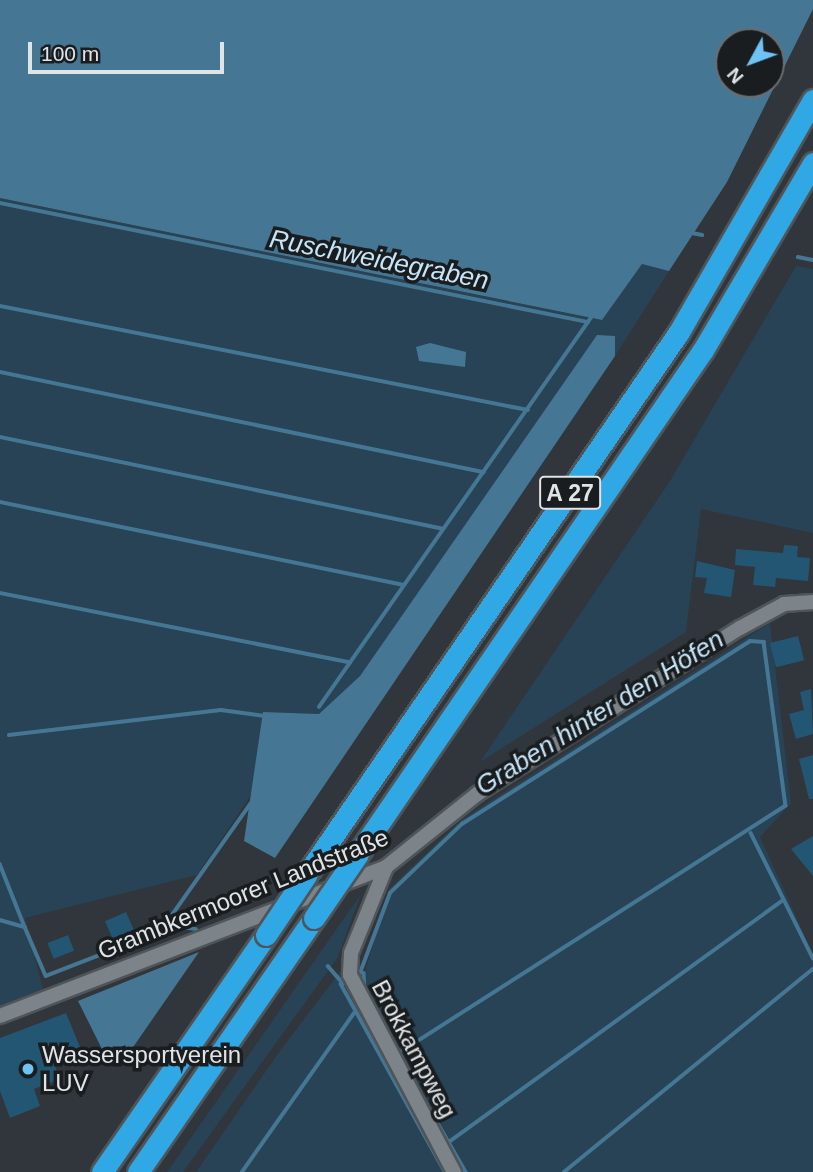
<!DOCTYPE html>
<html>
<head>
<meta charset="utf-8">
<style>
	body { margin:0 }
	#map { position:relative; width:813px; height:1172px; overflow:hidden; background:#30363b; font-family:Arial,sans-serif }
	div>[style] { position:absolute }
	.green>* { inset:0; background:#274355 }
	.forest>* { inset:0; background:#457795 }
	.stream>* { height:3.5px; margin:-1.75px; padding:0 1.75px; transform-origin:1.75px; border-radius:1.75px; background:#457795 }
	.building>* { inset:0; background:#235672; transform-origin:0 0 }
	.roads { filter:drop-shadow(2px 0 #4f5559) drop-shadow(-2px 0 #4f5559) drop-shadow(0 2px #4f5559) drop-shadow(0 -2px #4f5559) }
	.street>* { height:14px; margin:-7px; padding:0 7px; transform-origin:7px; border-radius:7px; background:#7d8489 }
	.highway>* { height:21px; margin:-10.5px; padding:0 10.5px; transform-origin:10.5px; border-radius:10.5px; background:#30a8e5 }
	.bridges { filter:drop-shadow(2px 0 #4f5559) drop-shadow(-2px 0 #4f5559) drop-shadow(0 2px #4f5559) drop-shadow(0 -2px #4f5559) }
	.highway-bridge>* { height:21px; margin:-10.5px; padding:0 10.5px; transform-origin:10.5px; border-radius:10.5px; background:#30a8e5 }
	.dots>* { width:19px; height:19px; translate:-50% -50%; box-sizing:border-box; border:4px solid #1a1d1f; border-radius:50% }
	span { translate:-50% -50%; white-space:nowrap; text-align:center; line-height:1.15; -webkit-text-stroke:7px #1a1d1f; paint-order:stroke }
	.shield-label span { padding:2px 5px; background:#1a1d1f; border:2px solid; border-radius:5px; -webkit-text-stroke-width:0 }
	.shield-label { font-size:23px; color:#e0e4e7; font-weight:700 }
	.street-label { font-size:24px; color:#e0e4e7 }
	.poi-label { font-size:24px; color:#e0e4e7 }
	.left { translate:0 -50%; text-align:left }
	.water-label { font-size:26px; color:#c7e5f8; font-style:italic }
	.north { position:absolute; left:715px; top:28px; width:70px; height:70px; box-sizing:border-box; background:#1a1d1f; border:2px solid #696d6f; border-radius:50%; rotate:229deg; font-size:19px; font-weight:700; line-height:28px; text-align:center; color:#e0e4e7 }
	.north::after { content:''; display:block; margin:auto; width:24px; height:32px; background:#6fc2f4; clip-path:polygon(50% 0,100% 100%,50% 72%,0 100%) }
	.scale { position:absolute; left:28px; top:42px; width:196px; height:32px; box-sizing:border-box; border:4px solid #e0e4e7; border-top:0; padding-left:9px; font-size:21px; line-height:24px; white-space:nowrap; color:#e0e4e7; -webkit-text-stroke:5px #1a1d1f; paint-order:stroke }
</style>
</head>
<body>
<div id="map">
	<div class="green">
		<i style="clip-path:polygon(0 198px,601px 320px,642px 264px,669px 271px,615px 356px,597px 335px,360px 676px,319px 714px,263px 712px,253px 792px,197px 875px,25px 918px,43px 990px,0 1007px)"></i>
		<i style="clip-path:polygon(796px 266px,813px 269px,813px 533px,701px 509px,686px 632px,480px 762px,670px 481px)"></i>
		<i style="clip-path:polygon(770px 623px,791px 803px,760px 837px,813px 954px,813px 1172px,463px 1172px,362px 982px,389px 889px,461px 820px)"></i>
		<i style="clip-path:polygon(361px 894px,338px 957px,183px 1172px,167px 1172px)"></i>
		<i style="clip-path:polygon(342px 969px,451px 1172px,196px 1172px,277px 1055px)"></i>
	</div>
	<div class="forest">
		<i style="clip-path:polygon(evenodd,0 0,813px 0,813px 9px,727px 182px,669px 271px,642px 264px,602px 320px,0 198px,0 0,729px 42px,771px 42px,771px 84px,729px 84px,729px 42px)"></i>
		<i style="clip-path:polygon(597px 335px,615px 336px,615px 356px,275px 858px,244px 841px,263px 712px,319px 714px,360px 676px)"></i>
		<i style="clip-path:polygon(430px 343px,466px 352px,465px 367px,419px 361px,416px 347px)"></i>
		<i style="clip-path:polygon(199px 952px,120px 1066px,104px 1053px,78px 1001px)"></i>
	</div>
	<div class="stream">
		<i style="left:754px;top:42px;width:47px;rotate:-62.4deg"></i>
		<i style="left:0;top:203px;width:600px;rotate:11.44deg"></i>
		<i style="left:655px;top:226px;width:162px;rotate:-61.5deg"></i>
		<i style="left:798px;top:257px;width:15px;rotate:11deg"></i>
		<i style="left:0;top:306px;width:538px;rotate:11.14deg"></i>
		<i style="left:0;top:372px;width:494px;rotate:11.7deg"></i>
		<i style="left:0;top:437px;width:452px;rotate:11.7deg"></i>
		<i style="left:0;top:502px;width:412px;rotate:11.6deg"></i>
		<i style="left:0;top:593px;width:357px;rotate:11.2deg"></i>
		<i style="left:319px;top:707px;width:587px;rotate:-55.06deg"></i>
		<i style="left:655px;top:226px;width:48px;rotate:10.8deg"></i>
		<i style="left:9px;top:735px;width:213px;rotate:-6.7deg"></i>
		<i style="left:221px;top:710px;width:51px;rotate:7.8deg"></i>
		<i style="left:272px;top:717px;width:33px;rotate:29deg"></i>
		<i style="left:751px;top:833px;width:140px;rotate:63.6deg"></i>
		<i style="left:0;top:864px;width:68px;rotate:68.4deg"></i>
		<i style="left:0;top:920px;width:26px;rotate:16deg"></i>
		<i style="left:25px;top:927px;width:53px;rotate:66.8deg"></i>
		<i style="left:46px;top:976px;width:137px;rotate:-21.3deg"></i>
		<i style="left:174px;top:926px;width:22px;rotate:8deg"></i>
		<i style="left:160px;top:932px;width:258px;rotate:-54.8deg"></i>
		<i style="left:328px;top:966px;width:23px;rotate:49deg"></i>
		<i style="left:360px;top:973px;width:85px;rotate:-69.4deg"></i>
		<i style="left:390px;top:893px;width:100px;rotate:-43.8deg"></i>
		<i style="left:462px;top:824px;width:341px;rotate:-32.4deg"></i>
		<i style="left:750px;top:641px;width:14px;rotate:4deg"></i>
		<i style="left:764px;top:642px;width:165px;rotate:82.4deg"></i>
		<i style="left:786px;top:806px;width:460px;rotate:147.4deg"></i>
		<i style="left:364px;top:973px;width:17px;rotate:87deg"></i>
		<i style="left:341px;top:984px;width:215px;rotate:61deg"></i>
		<i style="left:415px;top:1083px;width:103px;rotate:60.2deg"></i>
		<i style="left:449px;top:1142px;width:411px;rotate:-35.9deg"></i>
		<i style="left:242px;top:1172px;width:194px;rotate:-54.8deg"></i>
		<i style="left:564px;top:1172px;width:321px;rotate:-39.2deg"></i>
	</div>
	<div class="building">
		<i style="clip-path:polygon(784px 545px,798px 546px,797px 557px,810px 558px,808px 581px,776px 578px,775px 587px,753px 585px,755px 567px,735px 565px,736px 549px,783px 553px)"></i>
		<i style="clip-path:polygon(697px 561px,735px 570px,731px 597px,704px 593px,707px 578px,695px 577px)"></i>
		<i style="left:798px;top:636px;width:25px;height:29px;rotate:76deg"></i>
		<i style="clip-path:polygon(811px 689px,813px 734px,796px 739px,789px 714px,804px 710px,800px 692px)"></i>
		<i style="clip-path:polygon(813px 755px,813px 799px,809px 799px,799px 759px)"></i>
		<i style="clip-path:polygon(813px 836px,813px 876px,791px 849px)"></i>
		<i style="left:126px;top:912px;width:20px;height:23px;rotate:66deg"></i>
		<i style="left:68px;top:935px;width:17px;height:22px;rotate:69deg"></i>
		<i style="clip-path:polygon(66px 1013px,80px 1047px,52px 1058px,60px 1079px,34px 1089px,40px 1106px,10px 1118px,0 1091px,0 1038px)"></i>
	</div>
	<div class="roads">
		<div class="street">
			<i style="left:386px;top:867px;width:93px;rotate:112.1deg"></i>
			<i style="left:351px;top:953px;width:22px;rotate:93deg"></i>
			<i style="left:350px;top:975px;width:223px;rotate:62.2deg"></i>
			<i style="left:0;top:1016px;width:414px;rotate:-21.1deg"></i>
			<i style="left:386px;top:867px;width:117px;rotate:-38.7deg"></i>
			<i style="left:477px;top:794px;width:311px;rotate:-32.3deg"></i>
			<i style="left:740px;top:628px;width:50px;rotate:-28.6deg"></i>
			<i style="left:784px;top:604px;width:29px;rotate:-4deg"></i>
		</div>
		<div class="highway">
			<i style="left:358px;top:854px;width:611px;rotate:-55.61deg"></i>
			<i style="left:703px;top:350px;width:217px;rotate:-59.5deg"></i>
			<i style="left:307px;top:874px;width:657px;rotate:-55.54deg"></i>
			<i style="left:679px;top:332px;width:268px;rotate:-60deg"></i>
			<i style="left:102px;top:1172px;width:288px;rotate:-55.3deg"></i>
			<i style="left:138px;top:1172px;width:309px;rotate:-55.3deg"></i>
		</div>
	</div>
	<div class="bridges">
		<div class="highway-bridge">
			<i style="left:314px;top:918px;width:78px;rotate:-55.5deg"></i>
			<i style="left:266px;top:935px;width:73px;rotate:-56.1deg"></i>
		</div>
	</div>
	<div class="dots">
		<i style="left:28px;top:1069px;background:#6fc2f4"></i>
	</div>
	<div class="shield-label">
		<span style="left:570px;top:493px">A 27</span>
	</div>
	<div class="street-label">
		<span style="left:243px;top:894px;rotate:-22deg">Grambkermoorer Landstraße</span>
		<span style="left:414px;top:1049px;rotate:62deg">Brokkampweg</span>
	</div>
	<div class="poi-label">
		<span class="left" style="left:42px;top:1069px">Wassersportverein<br>LUV</span>
	</div>
	<div class="water-label">
		<span style="left:379px;top:260px;rotate:11deg">Ruschweidegraben</span>
		<span style="left:600px;top:713px;rotate:-32deg">Graben hinter den Höfen</span>
	</div>
	<div class="north">N</div>
	<div class="scale">100 m</div>
</div>
</body>
</html>
